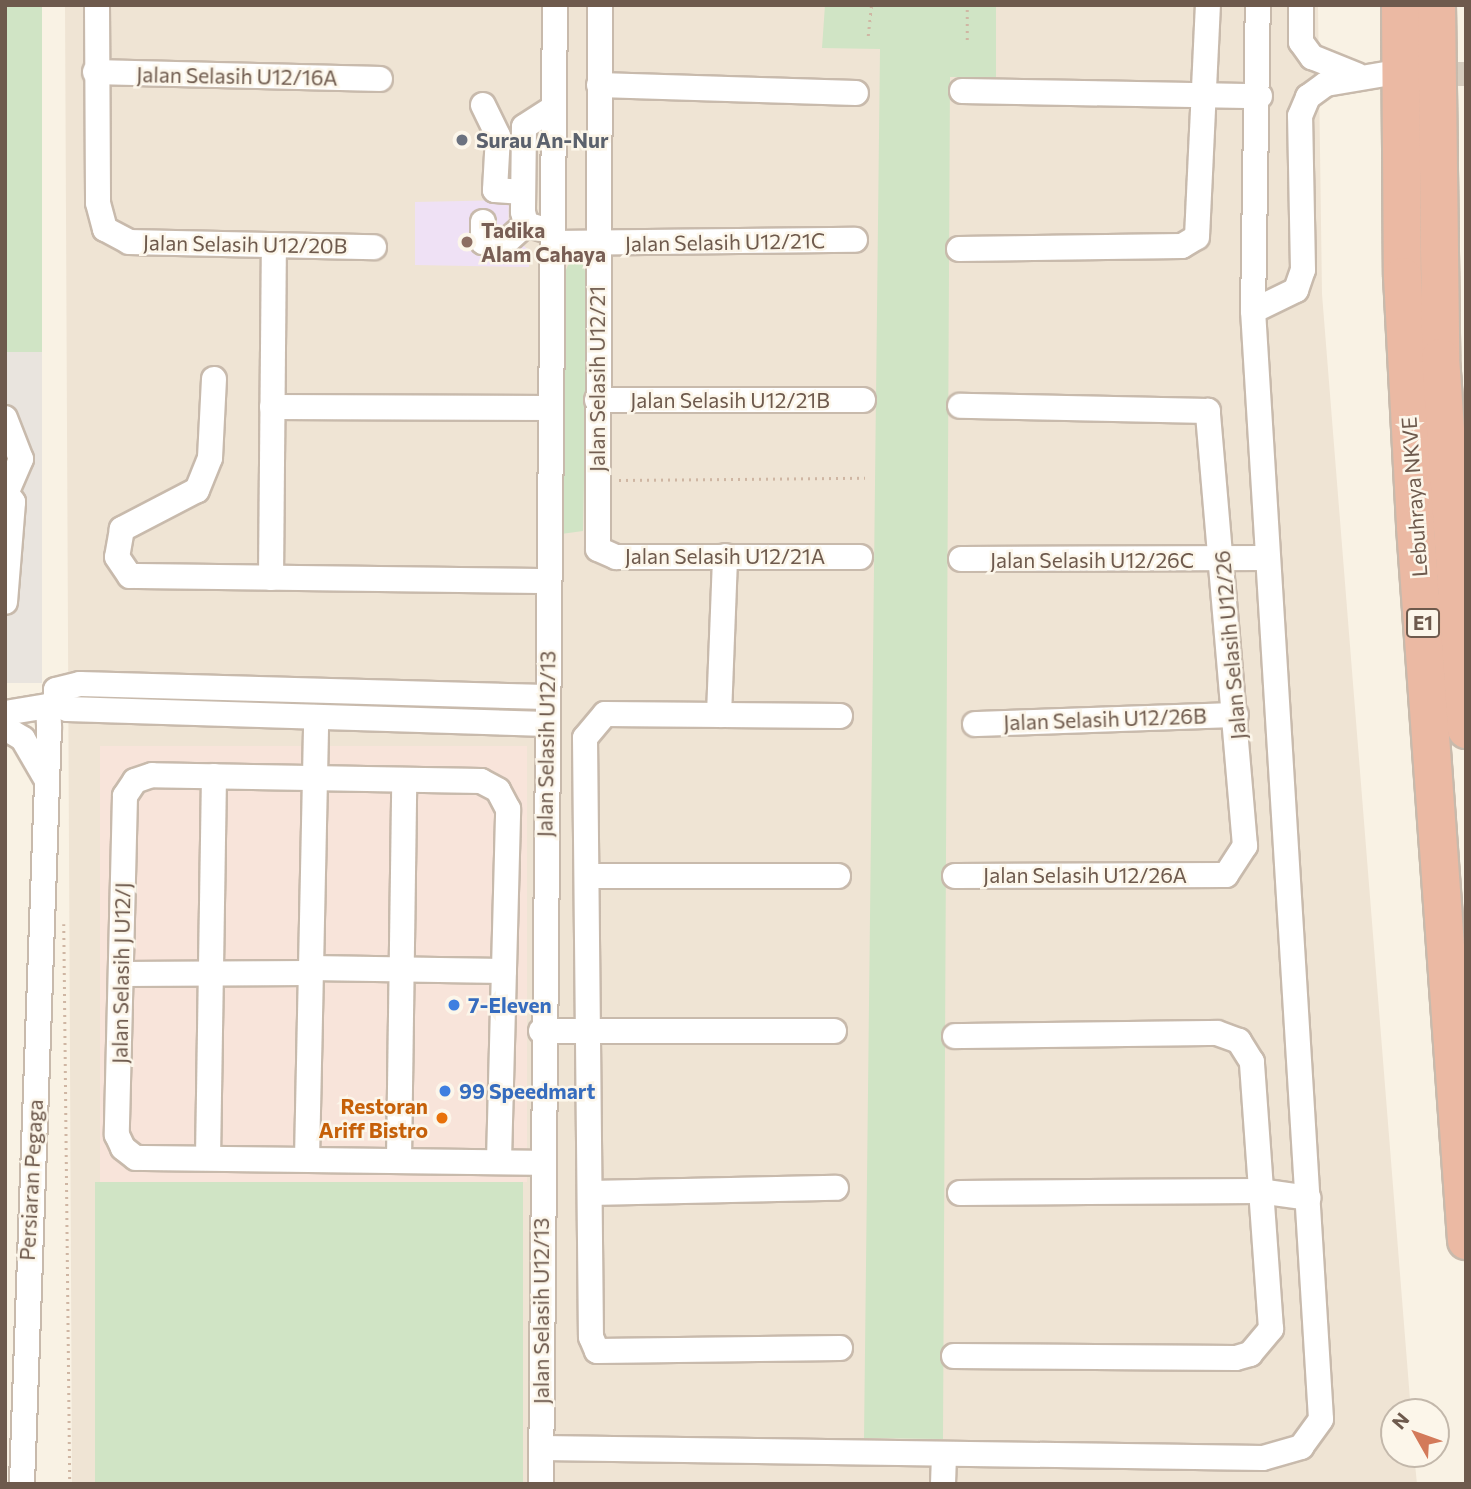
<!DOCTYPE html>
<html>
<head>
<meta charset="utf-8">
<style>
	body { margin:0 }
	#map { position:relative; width:1471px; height:1489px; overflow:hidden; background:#f9f2e4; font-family:Commissioner,sans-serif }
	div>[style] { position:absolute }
	.residential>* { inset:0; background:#efe4d4 }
	.commercial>* { inset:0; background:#f8e4da; transform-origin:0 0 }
	.industrial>* { inset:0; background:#e9e4de; transform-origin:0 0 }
	.education>* { inset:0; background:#efe1f5 }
	.green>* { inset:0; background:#d0e4c5; transform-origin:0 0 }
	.minor-tunnel>* { height:24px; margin-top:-12px; transform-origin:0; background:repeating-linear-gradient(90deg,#d6ccbe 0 24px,transparent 0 36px) }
	.path>* { height:2.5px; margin-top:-1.25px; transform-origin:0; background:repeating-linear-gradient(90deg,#cfb6a3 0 2px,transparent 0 7px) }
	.roads { filter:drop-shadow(2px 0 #c8baac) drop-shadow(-2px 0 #c8baac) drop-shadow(0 2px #c8baac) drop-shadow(0 -2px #c8baac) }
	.minor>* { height:24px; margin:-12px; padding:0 12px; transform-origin:12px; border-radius:12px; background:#fff }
	.highway>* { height:37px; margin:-18.5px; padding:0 18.5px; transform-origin:18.5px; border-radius:18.5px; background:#ebb9a3 }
	.dots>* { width:19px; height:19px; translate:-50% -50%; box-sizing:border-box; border:4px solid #fcf6ea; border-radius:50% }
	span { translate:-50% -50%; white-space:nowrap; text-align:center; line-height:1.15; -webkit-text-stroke:5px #fcf6ea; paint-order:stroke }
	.shield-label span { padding:2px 5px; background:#fcf6ea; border:2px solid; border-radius:5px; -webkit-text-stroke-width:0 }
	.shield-label { font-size:19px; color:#6e5a4d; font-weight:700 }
	.street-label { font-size:21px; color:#6e5a4d }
	.worship-label { font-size:21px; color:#5b616d; font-weight:700 }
	.left { translate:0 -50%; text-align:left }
	.education-label { font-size:21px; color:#785e54; font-weight:700 }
	.shop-label { font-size:21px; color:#366cbe; font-weight:700 }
	.food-label { font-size:21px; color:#c56008; font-weight:700 }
	.right { translate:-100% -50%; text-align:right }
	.frame { position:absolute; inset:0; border:7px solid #6e5a4d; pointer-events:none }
	.north { position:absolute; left:1380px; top:1398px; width:70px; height:70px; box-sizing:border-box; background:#fcf6ea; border:2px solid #c3b8ab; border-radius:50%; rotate:310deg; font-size:19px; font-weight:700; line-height:28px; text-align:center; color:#6e5a4d }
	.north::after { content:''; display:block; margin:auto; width:24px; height:32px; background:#d37a5a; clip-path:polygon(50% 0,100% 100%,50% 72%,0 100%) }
</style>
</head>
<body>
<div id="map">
	<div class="residential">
		<i style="clip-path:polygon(65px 5px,1318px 5px,1322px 294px,1411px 1412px,1394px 1412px,1394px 1454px,1414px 1454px,1417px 1484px,72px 1484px)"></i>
	</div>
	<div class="commercial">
		<i style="left:100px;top:746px;width:427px;height:436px"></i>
	</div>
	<div class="industrial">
		<i style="left:5px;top:352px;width:37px;height:331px"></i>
	</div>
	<div class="education">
		<i style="clip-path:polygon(509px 200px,508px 233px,530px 251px,529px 267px,415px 265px,415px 202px)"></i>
	</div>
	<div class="green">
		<i style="left:5px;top:5px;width:37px;height:347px"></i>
		<i style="clip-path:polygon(825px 5px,996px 5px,996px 77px,950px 77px,943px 1439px,864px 1438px,880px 49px,822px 48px)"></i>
		<i style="clip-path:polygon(572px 257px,580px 257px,588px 279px,583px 531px,561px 534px,565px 272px)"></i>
		<i style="left:95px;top:1182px;width:428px;height:302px"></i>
	</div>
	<div class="minor-tunnel">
		<i style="left:1421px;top:74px;width:45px"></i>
	</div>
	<div class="path">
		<i style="left:868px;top:36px;width:31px;rotate:-84deg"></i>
		<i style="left:967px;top:40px;width:35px;rotate:-90deg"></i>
		<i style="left:619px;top:480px;width:246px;rotate:-0.5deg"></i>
		<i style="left:64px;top:924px;width:560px;rotate:89.39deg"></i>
	</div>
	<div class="roads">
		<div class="minor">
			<i style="left:97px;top:5px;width:198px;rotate:89.7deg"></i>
			<i style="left:98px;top:203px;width:27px;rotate:75deg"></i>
			<i style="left:105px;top:229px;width:27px;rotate:28deg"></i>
			<i style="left:129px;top:242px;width:245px;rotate:1.2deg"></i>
			<i style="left:600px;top:5px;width:544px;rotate:90.21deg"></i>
			<i style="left:598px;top:549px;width:20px;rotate:24deg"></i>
			<i style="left:616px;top:557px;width:244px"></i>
			<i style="left:1301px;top:5px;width:37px;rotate:90deg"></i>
			<i style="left:1301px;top:42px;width:19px;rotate:54deg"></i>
			<i style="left:1312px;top:57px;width:48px;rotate:21.8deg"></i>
			<i style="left:95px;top:72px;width:285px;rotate:1.4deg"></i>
			<i style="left:599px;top:85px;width:257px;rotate:1.8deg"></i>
			<i style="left:962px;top:91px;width:298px;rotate:1deg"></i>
			<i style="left:483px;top:105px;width:34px;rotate:64deg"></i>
			<i style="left:498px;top:136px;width:54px;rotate:93.2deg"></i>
			<i style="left:495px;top:190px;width:28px;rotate:4deg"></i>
			<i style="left:550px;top:110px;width:31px;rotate:147deg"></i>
			<i style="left:524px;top:127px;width:85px;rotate:90.7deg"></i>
			<i style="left:523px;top:212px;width:12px;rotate:76deg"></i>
			<i style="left:526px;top:224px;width:28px;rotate:17deg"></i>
			<i style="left:483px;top:222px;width:20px;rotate:90deg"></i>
			<i style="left:483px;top:242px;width:23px"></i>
			<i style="left:506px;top:242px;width:27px;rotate:-42deg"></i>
			<i style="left:553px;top:243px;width:302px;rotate:-0.6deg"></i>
			<i style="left:959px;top:249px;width:223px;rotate:-0.8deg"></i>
			<i style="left:1182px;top:246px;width:17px;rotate:-31deg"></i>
			<i style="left:1197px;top:237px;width:232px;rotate:-87.3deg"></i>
			<i style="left:1253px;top:311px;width:48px;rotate:-26deg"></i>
			<i style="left:1296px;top:290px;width:21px;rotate:-71deg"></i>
			<i style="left:1303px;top:270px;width:154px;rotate:-91.1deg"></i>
			<i style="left:1300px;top:116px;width:21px;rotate:-67deg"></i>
			<i style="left:1308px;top:97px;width:22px;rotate:-36deg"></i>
			<i style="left:1326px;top:84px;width:60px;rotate:-9.6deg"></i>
			<i style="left:214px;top:379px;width:79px;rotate:92.9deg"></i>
			<i style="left:210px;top:458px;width:35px;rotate:112deg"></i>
			<i style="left:197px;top:490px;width:85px;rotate:152.5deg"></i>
			<i style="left:122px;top:529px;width:28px;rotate:100deg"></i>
			<i style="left:117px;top:557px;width:23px;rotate:56deg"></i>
			<i style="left:130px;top:576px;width:418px;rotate:0.7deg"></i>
			<i style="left:597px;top:400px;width:266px"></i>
			<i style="left:272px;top:407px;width:279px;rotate:0.2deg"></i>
			<i style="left:5px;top:418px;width:44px;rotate:68.7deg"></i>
			<i style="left:21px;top:459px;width:40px;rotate:113.4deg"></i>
			<i style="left:961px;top:559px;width:306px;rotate:-0.2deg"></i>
			<i style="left:271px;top:578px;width:333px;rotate:-89.5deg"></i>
			<i style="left:5px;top:602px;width:100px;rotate:-85.4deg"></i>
			<i style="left:13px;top:502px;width:10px;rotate:-127deg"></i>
			<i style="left:5px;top:713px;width:44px;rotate:-9.2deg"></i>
			<i style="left:48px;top:706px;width:22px;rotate:87deg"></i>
			<i style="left:49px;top:728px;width:756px;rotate:92.05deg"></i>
			<i style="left:719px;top:715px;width:159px;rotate:-87.8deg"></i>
			<i style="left:840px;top:716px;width:235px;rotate:-179.5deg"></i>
			<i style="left:605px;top:714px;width:31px;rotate:130deg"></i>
			<i style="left:585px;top:738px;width:599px;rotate:89.43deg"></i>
			<i style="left:591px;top:1337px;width:15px;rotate:67deg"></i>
			<i style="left:597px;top:1351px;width:243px;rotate:-0.7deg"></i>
			<i style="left:547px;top:724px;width:480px;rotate:-178.2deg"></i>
			<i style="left:67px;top:709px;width:14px;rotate:-144deg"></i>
			<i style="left:56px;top:701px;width:11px;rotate:-90deg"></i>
			<i style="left:56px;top:690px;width:25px;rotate:-14deg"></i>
			<i style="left:80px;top:684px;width:467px;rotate:1.6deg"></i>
			<i style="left:975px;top:724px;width:261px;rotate:-2deg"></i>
			<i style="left:5px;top:728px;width:21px;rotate:31deg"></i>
			<i style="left:23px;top:739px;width:44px;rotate:59.9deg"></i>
			<i style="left:587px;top:876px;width:251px"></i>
			<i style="left:955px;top:876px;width:271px;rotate:-0.2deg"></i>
			<i style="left:1226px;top:875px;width:35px;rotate:-57deg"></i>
			<i style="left:1245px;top:846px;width:437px;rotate:-94.9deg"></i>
			<i style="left:1208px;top:411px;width:248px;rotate:-178.8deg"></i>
			<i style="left:310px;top:968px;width:194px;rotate:0.9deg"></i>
			<i style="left:121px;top:974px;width:189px;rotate:-0.3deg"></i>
			<i style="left:541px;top:1031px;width:293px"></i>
			<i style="left:208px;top:1158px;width:382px;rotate:-89.1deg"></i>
			<i style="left:307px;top:1159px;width:442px;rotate:-88.8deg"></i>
			<i style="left:399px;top:1159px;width:379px;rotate:-89.2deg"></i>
			<i style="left:499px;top:1160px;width:351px;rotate:-88.5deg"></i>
			<i style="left:508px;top:809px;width:21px;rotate:-118deg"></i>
			<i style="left:498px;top:790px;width:19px;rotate:-152deg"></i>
			<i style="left:481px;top:781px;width:329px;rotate:-179deg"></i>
			<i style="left:152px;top:775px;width:18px;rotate:161deg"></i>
			<i style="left:135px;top:781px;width:18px;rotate:124deg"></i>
			<i style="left:125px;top:796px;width:339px;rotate:91.4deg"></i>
			<i style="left:117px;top:1135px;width:14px;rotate:65deg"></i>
			<i style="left:123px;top:1148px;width:16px;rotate:38deg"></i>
			<i style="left:136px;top:1158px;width:406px;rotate:0.7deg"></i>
			<i style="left:590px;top:1193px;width:246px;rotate:-1.2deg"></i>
			<i style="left:960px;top:1193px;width:299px;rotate:-0.4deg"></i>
			<i style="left:1259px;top:1191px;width:50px;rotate:8deg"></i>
			<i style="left:954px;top:1356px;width:282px;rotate:0.4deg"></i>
			<i style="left:1236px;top:1358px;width:15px;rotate:-16deg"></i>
			<i style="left:1250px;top:1354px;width:33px;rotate:-50deg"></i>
			<i style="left:1271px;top:1329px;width:268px;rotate:-94.1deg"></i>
			<i style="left:1252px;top:1062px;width:25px;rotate:-122deg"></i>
			<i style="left:1239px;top:1041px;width:23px;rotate:-160deg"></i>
			<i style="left:1217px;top:1033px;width:262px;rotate:179.3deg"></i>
			<i style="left:542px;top:1448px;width:721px;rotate:0.79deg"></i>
			<i style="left:1263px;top:1458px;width:40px;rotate:-16deg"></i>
			<i style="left:1301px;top:1447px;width:34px;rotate:-54deg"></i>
			<i style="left:1321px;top:1419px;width:1110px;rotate:-93.51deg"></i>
			<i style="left:1253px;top:311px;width:306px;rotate:-89.1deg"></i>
			<i style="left:541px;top:1484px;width:1479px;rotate:-89.46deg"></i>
			<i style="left:943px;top:1484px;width:29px;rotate:-88deg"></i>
		</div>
		<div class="highway">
			<i style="left:1400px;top:5px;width:271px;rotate:89.6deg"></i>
			<i style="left:1402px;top:276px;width:250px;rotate:87deg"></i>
			<i style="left:1415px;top:526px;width:716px;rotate:85.91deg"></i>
			<i style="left:1436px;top:5px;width:352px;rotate:89.3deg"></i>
			<i style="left:1440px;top:357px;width:373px;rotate:86deg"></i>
		</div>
	</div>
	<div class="dots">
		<i style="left:462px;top:140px;background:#6b7280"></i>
		<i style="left:467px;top:242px;background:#8d6e63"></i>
		<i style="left:454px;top:1005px;background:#3f7fe0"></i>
		<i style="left:445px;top:1091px;background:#3f7fe0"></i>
		<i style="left:442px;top:1118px;background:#e8710a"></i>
	</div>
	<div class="shield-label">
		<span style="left:1423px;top:623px">E1</span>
	</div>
	<div class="street-label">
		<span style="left:237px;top:76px;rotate:1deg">Jalan Selasih U12/16A</span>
		<span style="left:725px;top:242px;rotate:-1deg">Jalan Selasih U12/21C</span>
		<span style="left:245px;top:244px;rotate:1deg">Jalan Selasih U12/20B</span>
		<span style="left:597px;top:379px;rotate:-90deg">Jalan Selasih U12/21</span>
		<span style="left:730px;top:400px">Jalan Selasih U12/21B</span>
		<span style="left:1414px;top:497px;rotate:-94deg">Lebuhraya NKVE</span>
		<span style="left:725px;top:556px">Jalan Selasih U12/21A</span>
		<span style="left:1092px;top:560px">Jalan Selasih U12/26C</span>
		<span style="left:1230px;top:645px;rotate:-95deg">Jalan Selasih U12/26</span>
		<span style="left:1105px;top:719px;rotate:-2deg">Jalan Selasih U12/26B</span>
		<span style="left:546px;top:744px;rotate:-89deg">Jalan Selasih U12/13</span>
		<span style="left:1085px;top:875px">Jalan Selasih U12/26A</span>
		<span style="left:121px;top:973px;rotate:-89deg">Jalan Selasih J U12/J</span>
		<span style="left:31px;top:1180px;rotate:-87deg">Persiaran Pegaga</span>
		<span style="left:541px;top:1311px;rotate:-90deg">Jalan Selasih U12/13</span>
	</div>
	<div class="worship-label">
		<span class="left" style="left:476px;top:140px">Surau An-Nur</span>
	</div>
	<div class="education-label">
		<span class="left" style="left:481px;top:242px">Tadika<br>Alam Cahaya</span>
	</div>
	<div class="shop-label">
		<span class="left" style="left:468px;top:1005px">7-Eleven</span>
		<span class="left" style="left:459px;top:1091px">99 Speedmart</span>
	</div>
	<div class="food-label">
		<span class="right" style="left:428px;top:1118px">Restoran<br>Ariff Bistro</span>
	</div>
	<div class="frame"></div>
	<div class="north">N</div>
</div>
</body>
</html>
